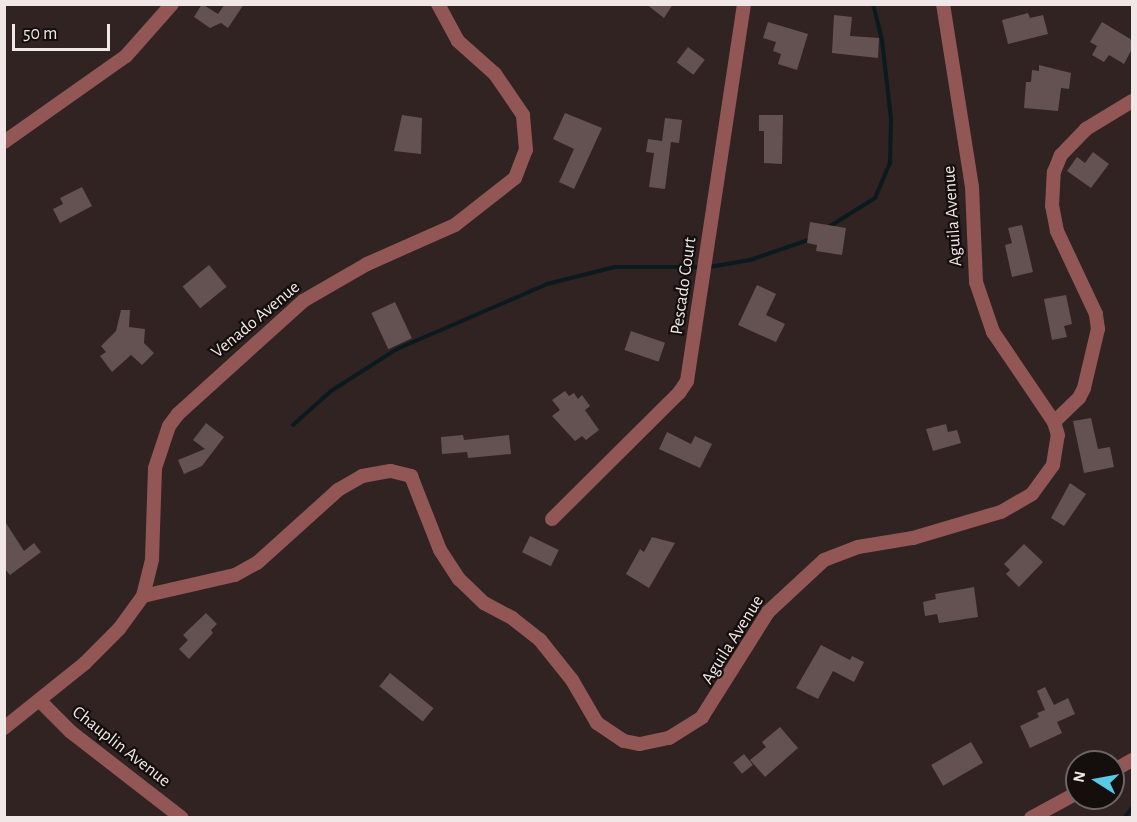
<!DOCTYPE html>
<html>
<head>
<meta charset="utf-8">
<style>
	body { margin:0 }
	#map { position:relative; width:1137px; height:822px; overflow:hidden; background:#312322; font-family:"Alegreya Sans",sans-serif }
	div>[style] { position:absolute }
	.stream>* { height:4px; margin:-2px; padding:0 2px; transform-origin:2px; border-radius:2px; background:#0a1a1f }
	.building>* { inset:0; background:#635251; transform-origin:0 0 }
	.minor>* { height:14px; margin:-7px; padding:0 7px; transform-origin:7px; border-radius:7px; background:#925754 }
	span { translate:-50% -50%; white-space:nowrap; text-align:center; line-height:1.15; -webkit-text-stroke:4.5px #140e0d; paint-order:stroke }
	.street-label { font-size:18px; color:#f1e7e6 }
	.frame { position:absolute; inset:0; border:6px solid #f1e7e6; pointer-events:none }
	.north { position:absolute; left:1065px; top:750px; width:60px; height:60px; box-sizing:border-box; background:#140e0d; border:2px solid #6c6564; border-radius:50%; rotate:281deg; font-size:16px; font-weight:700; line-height:24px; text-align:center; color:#f1e7e6 }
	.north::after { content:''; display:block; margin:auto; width:21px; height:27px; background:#59c8e4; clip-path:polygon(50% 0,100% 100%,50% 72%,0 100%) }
	.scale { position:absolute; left:12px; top:24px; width:98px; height:27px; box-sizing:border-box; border:3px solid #f1e7e6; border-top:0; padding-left:8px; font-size:18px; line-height:21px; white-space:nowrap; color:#f1e7e6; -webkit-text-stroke:4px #140e0d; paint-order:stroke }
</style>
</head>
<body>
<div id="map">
	<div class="stream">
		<i style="left:827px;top:228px;width:57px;rotate:-32deg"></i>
		<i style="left:875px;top:198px;width:38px;rotate:-67deg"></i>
		<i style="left:890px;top:163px;width:44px;rotate:-88.7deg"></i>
		<i style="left:891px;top:119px;width:80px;rotate:-96.5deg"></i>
		<i style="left:882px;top:40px;width:37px;rotate:-104deg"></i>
		<i style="left:709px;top:267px;width:42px;rotate:-9.7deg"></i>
		<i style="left:750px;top:260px;width:65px;rotate:-19deg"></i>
		<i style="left:293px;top:425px;width:51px;rotate:-41.8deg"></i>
		<i style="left:331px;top:391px;width:78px;rotate:-32.5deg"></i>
		<i style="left:397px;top:349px;width:163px;rotate:-23.4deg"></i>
		<i style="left:547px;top:284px;width:70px;rotate:-14deg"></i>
		<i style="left:615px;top:267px;width:86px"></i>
		<i style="left:1124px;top:818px;width:13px;rotate:-51deg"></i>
	</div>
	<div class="building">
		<i style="clip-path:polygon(202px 4px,218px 14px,225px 4px,244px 4px,228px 28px,221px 23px,210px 28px,194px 17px)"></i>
		<i style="clip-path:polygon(646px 4px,673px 4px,664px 18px)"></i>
		<i style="clip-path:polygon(1028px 13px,1030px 18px,1043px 15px,1048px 34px,1008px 44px,1002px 20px)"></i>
		<i style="clip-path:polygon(834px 15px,852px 17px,850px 36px,879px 38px,878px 58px,832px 53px)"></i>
		<i style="clip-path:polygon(768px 22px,808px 34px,797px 70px,778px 64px,781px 54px,773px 51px,776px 42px,763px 38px)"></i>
		<i style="clip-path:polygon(1102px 22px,1132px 40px,1132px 49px,1124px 64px,1109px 55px,1104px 62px,1092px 55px,1097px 46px,1090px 42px)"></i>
		<i style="left:688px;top:47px;width:21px;height:19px;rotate:37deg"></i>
		<i style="clip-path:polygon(1039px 65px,1071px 73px,1069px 89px,1061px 88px,1058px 111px,1024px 108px,1026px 82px,1031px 82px,1032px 70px,1039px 71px)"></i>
		<i style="clip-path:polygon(565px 113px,602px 128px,574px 189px,559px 182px,574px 149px,553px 139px)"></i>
		<i style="clip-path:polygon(402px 115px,422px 118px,421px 154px,394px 151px)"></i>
		<i style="clip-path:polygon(759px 115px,783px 115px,782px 164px,764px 163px,764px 131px,759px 131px)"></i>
		<i style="clip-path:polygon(665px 118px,682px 120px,679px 143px,671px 142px,665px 189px,649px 187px,654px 153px,646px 152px,648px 139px,662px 141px)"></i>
		<i style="clip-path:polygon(1093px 152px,1109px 164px,1091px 188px,1067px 171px,1077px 157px,1085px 163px)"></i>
		<i style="clip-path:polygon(82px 187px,92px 206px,60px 223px,53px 209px,63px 204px,60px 198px)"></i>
		<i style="clip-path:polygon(810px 222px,846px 228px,842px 255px,816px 251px,817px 245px,807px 243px)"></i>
		<i style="clip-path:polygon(1022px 225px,1033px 272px,1012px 277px,1005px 245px,1012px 243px,1008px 228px)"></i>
		<i style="left:209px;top:265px;width:28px;height:34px;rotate:51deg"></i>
		<i style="clip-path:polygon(757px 285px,776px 294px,766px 315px,785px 324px,776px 342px,738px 325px)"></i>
		<i style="clip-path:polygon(1066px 295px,1072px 324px,1064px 326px,1067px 337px,1052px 340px,1044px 299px)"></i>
		<i style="left:395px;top:302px;width:40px;height:26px;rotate:65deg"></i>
		<i style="clip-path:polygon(121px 310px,130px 310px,129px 327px,145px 329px,144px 343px,154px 353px,142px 365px,131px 355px,112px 372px,100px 356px,106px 352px,101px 346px,116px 331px)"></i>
		<i style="left:631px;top:331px;width:36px;height:20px;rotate:19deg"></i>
		<i style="clip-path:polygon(565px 391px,569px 396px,574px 393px,578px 399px,582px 395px,590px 406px,585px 410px,599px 430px,586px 440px,582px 436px,575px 441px,552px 416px,560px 410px,552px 400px)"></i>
		<i style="clip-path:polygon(1091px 418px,1098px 449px,1110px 447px,1114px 467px,1084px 473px,1073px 421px)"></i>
		<i style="clip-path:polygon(206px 423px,224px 437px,202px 466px,184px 474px,178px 460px,205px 449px,193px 440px)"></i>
		<i style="clip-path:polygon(946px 424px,948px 432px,957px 430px,961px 443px,933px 451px,926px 429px)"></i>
		<i style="clip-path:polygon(667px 432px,691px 444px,695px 436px,712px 444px,700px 468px,659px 449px)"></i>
		<i style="clip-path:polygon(463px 435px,464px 440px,509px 435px,511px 454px,468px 458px,467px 452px,442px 454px,441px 437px)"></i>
		<i style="clip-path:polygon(1070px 483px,1086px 494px,1064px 526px,1051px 518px)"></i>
		<i style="clip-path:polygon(4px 520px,24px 551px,34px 543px,41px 552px,10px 575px,4px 568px)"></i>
		<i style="left:530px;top:536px;width:32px;height:18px;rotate:26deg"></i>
		<i style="clip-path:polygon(652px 537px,675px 543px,649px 588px,626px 574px,640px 549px,644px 552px)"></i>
		<i style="clip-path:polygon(1024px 544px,1043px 562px,1019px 587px,1006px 574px,1010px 570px,1004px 564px)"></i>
		<i style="clip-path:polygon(974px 587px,978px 617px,939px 623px,937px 614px,925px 616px,923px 602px,936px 599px,935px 594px)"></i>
		<i style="clip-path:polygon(206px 613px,217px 624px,211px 630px,213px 633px,189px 659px,179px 649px,188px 640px,183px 635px)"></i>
		<i style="clip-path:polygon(821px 645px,850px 660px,852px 656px,864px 662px,854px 682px,833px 671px,818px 699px,796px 688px)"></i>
		<i style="left:390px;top:673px;width:56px;height:17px;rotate:39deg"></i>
		<i style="clip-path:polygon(1045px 687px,1054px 705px,1068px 698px,1075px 714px,1057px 722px,1062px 733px,1030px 748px,1020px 726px,1039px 717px,1037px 713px,1045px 710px,1037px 691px)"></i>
		<i style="clip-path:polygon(780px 727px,798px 748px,765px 777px,750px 760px,766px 747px,762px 742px)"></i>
		<i style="left:971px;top:742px;width:24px;height:46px;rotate:60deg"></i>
		<i style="left:744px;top:754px;width:14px;height:14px;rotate:51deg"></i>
	</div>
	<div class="minor">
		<i style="left:4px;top:142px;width:149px;rotate:-35.2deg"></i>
		<i style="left:126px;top:56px;width:69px;rotate:-48.5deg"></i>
		<i style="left:1054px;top:422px;width:35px;rotate:-44deg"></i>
		<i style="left:1079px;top:398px;width:11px;rotate:-63deg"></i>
		<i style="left:1084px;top:388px;width:61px;rotate:-76.7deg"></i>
		<i style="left:1098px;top:329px;width:15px;rotate:-98deg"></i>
		<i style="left:1096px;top:314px;width:92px;rotate:-115.2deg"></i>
		<i style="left:1057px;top:231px;width:25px;rotate:-101deg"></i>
		<i style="left:1052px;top:206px;width:34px;rotate:-87deg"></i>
		<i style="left:1054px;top:172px;width:18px;rotate:-68deg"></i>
		<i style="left:1061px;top:155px;width:36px;rotate:-46deg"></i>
		<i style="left:1086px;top:129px;width:54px;rotate:-31.3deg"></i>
		<i style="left:552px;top:519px;width:179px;rotate:-44.8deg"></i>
		<i style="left:679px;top:393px;width:14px;rotate:-56deg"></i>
		<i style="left:687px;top:381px;width:381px;rotate:-81.4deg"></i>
		<i style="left:143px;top:596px;width:94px;rotate:-12.9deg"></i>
		<i style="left:235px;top:575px;width:25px;rotate:-29deg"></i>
		<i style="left:257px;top:563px;width:109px;rotate:-42deg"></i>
		<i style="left:338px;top:490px;width:28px;rotate:-30deg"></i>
		<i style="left:362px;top:476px;width:29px;rotate:-10deg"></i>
		<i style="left:391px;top:471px;width:21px;rotate:14deg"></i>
		<i style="left:411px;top:476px;width:79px;rotate:68.6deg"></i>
		<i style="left:440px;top:550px;width:35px;rotate:57deg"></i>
		<i style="left:459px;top:579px;width:35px;rotate:44deg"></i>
		<i style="left:484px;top:603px;width:32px;rotate:28deg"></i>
		<i style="left:512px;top:618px;width:36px;rotate:38deg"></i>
		<i style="left:540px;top:640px;width:51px;rotate:51.3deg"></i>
		<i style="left:572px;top:680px;width:50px;rotate:59.8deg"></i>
		<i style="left:597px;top:723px;width:32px;rotate:34deg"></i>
		<i style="left:624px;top:741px;width:16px;rotate:11deg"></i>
		<i style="left:640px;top:744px;width:30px;rotate:-12deg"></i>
		<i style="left:669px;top:738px;width:39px;rotate:-32deg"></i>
		<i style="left:702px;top:717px;width:124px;rotate:-57.8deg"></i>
		<i style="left:768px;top:612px;width:76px;rotate:-42.9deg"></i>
		<i style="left:824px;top:560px;width:36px;rotate:-21deg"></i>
		<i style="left:858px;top:547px;width:56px;rotate:-9.3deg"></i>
		<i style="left:913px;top:538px;width:92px;rotate:-16.5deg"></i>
		<i style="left:1001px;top:512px;width:36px;rotate:-30deg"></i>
		<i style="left:1032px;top:494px;width:36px;rotate:-54deg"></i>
		<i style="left:1053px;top:465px;width:30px;rotate:-81deg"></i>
		<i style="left:1058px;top:435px;width:14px;rotate:-107deg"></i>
		<i style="left:1054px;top:422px;width:109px;rotate:-124.1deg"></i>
		<i style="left:993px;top:332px;width:53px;rotate:-108.8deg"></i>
		<i style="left:976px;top:282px;width:95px;rotate:-92.4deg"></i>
		<i style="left:972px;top:187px;width:185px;rotate:-99deg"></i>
		<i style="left:41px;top:702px;width:42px;rotate:45deg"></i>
		<i style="left:71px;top:732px;width:140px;rotate:37.8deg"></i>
		<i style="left:4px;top:728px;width:104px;rotate:-38.7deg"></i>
		<i style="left:85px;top:663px;width:48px;rotate:-45deg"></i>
		<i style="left:119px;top:629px;width:41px;rotate:-54deg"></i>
		<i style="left:143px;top:596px;width:38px;rotate:-76deg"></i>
		<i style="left:152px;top:559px;width:91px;rotate:-88.1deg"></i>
		<i style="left:155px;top:468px;width:44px;rotate:-71.6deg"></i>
		<i style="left:169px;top:426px;width:15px;rotate:-53deg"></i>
		<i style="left:178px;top:414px;width:169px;rotate:-42.1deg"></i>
		<i style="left:303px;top:301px;width:74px;rotate:-30deg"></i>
		<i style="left:367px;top:264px;width:96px;rotate:-23.9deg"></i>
		<i style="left:455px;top:225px;width:76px;rotate:-38.1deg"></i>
		<i style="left:515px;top:178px;width:30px;rotate:-69deg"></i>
		<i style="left:526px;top:150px;width:35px;rotate:-95deg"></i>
		<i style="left:523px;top:115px;width:50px;rotate:-124.3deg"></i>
		<i style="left:495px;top:74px;width:50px;rotate:-138.3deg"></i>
		<i style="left:458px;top:41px;width:42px;rotate:-118.4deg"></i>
		<i style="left:1113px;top:771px;width:22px;rotate:-30deg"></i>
		<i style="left:1031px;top:818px;width:52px;rotate:-28.5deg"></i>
	</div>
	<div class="street-label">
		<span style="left:953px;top:216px;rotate:-94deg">Aguila Avenue</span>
		<span style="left:684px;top:286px;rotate:-82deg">Pescado Court</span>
		<span style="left:256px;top:320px;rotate:-40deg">Venado Avenue</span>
		<span style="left:733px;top:640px;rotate:-58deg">Aguila Avenue</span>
		<span style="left:121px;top:747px;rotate:38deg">Chauplin Avenue</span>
	</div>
	<div class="frame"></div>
	<div class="north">N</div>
	<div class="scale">50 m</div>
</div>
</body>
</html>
